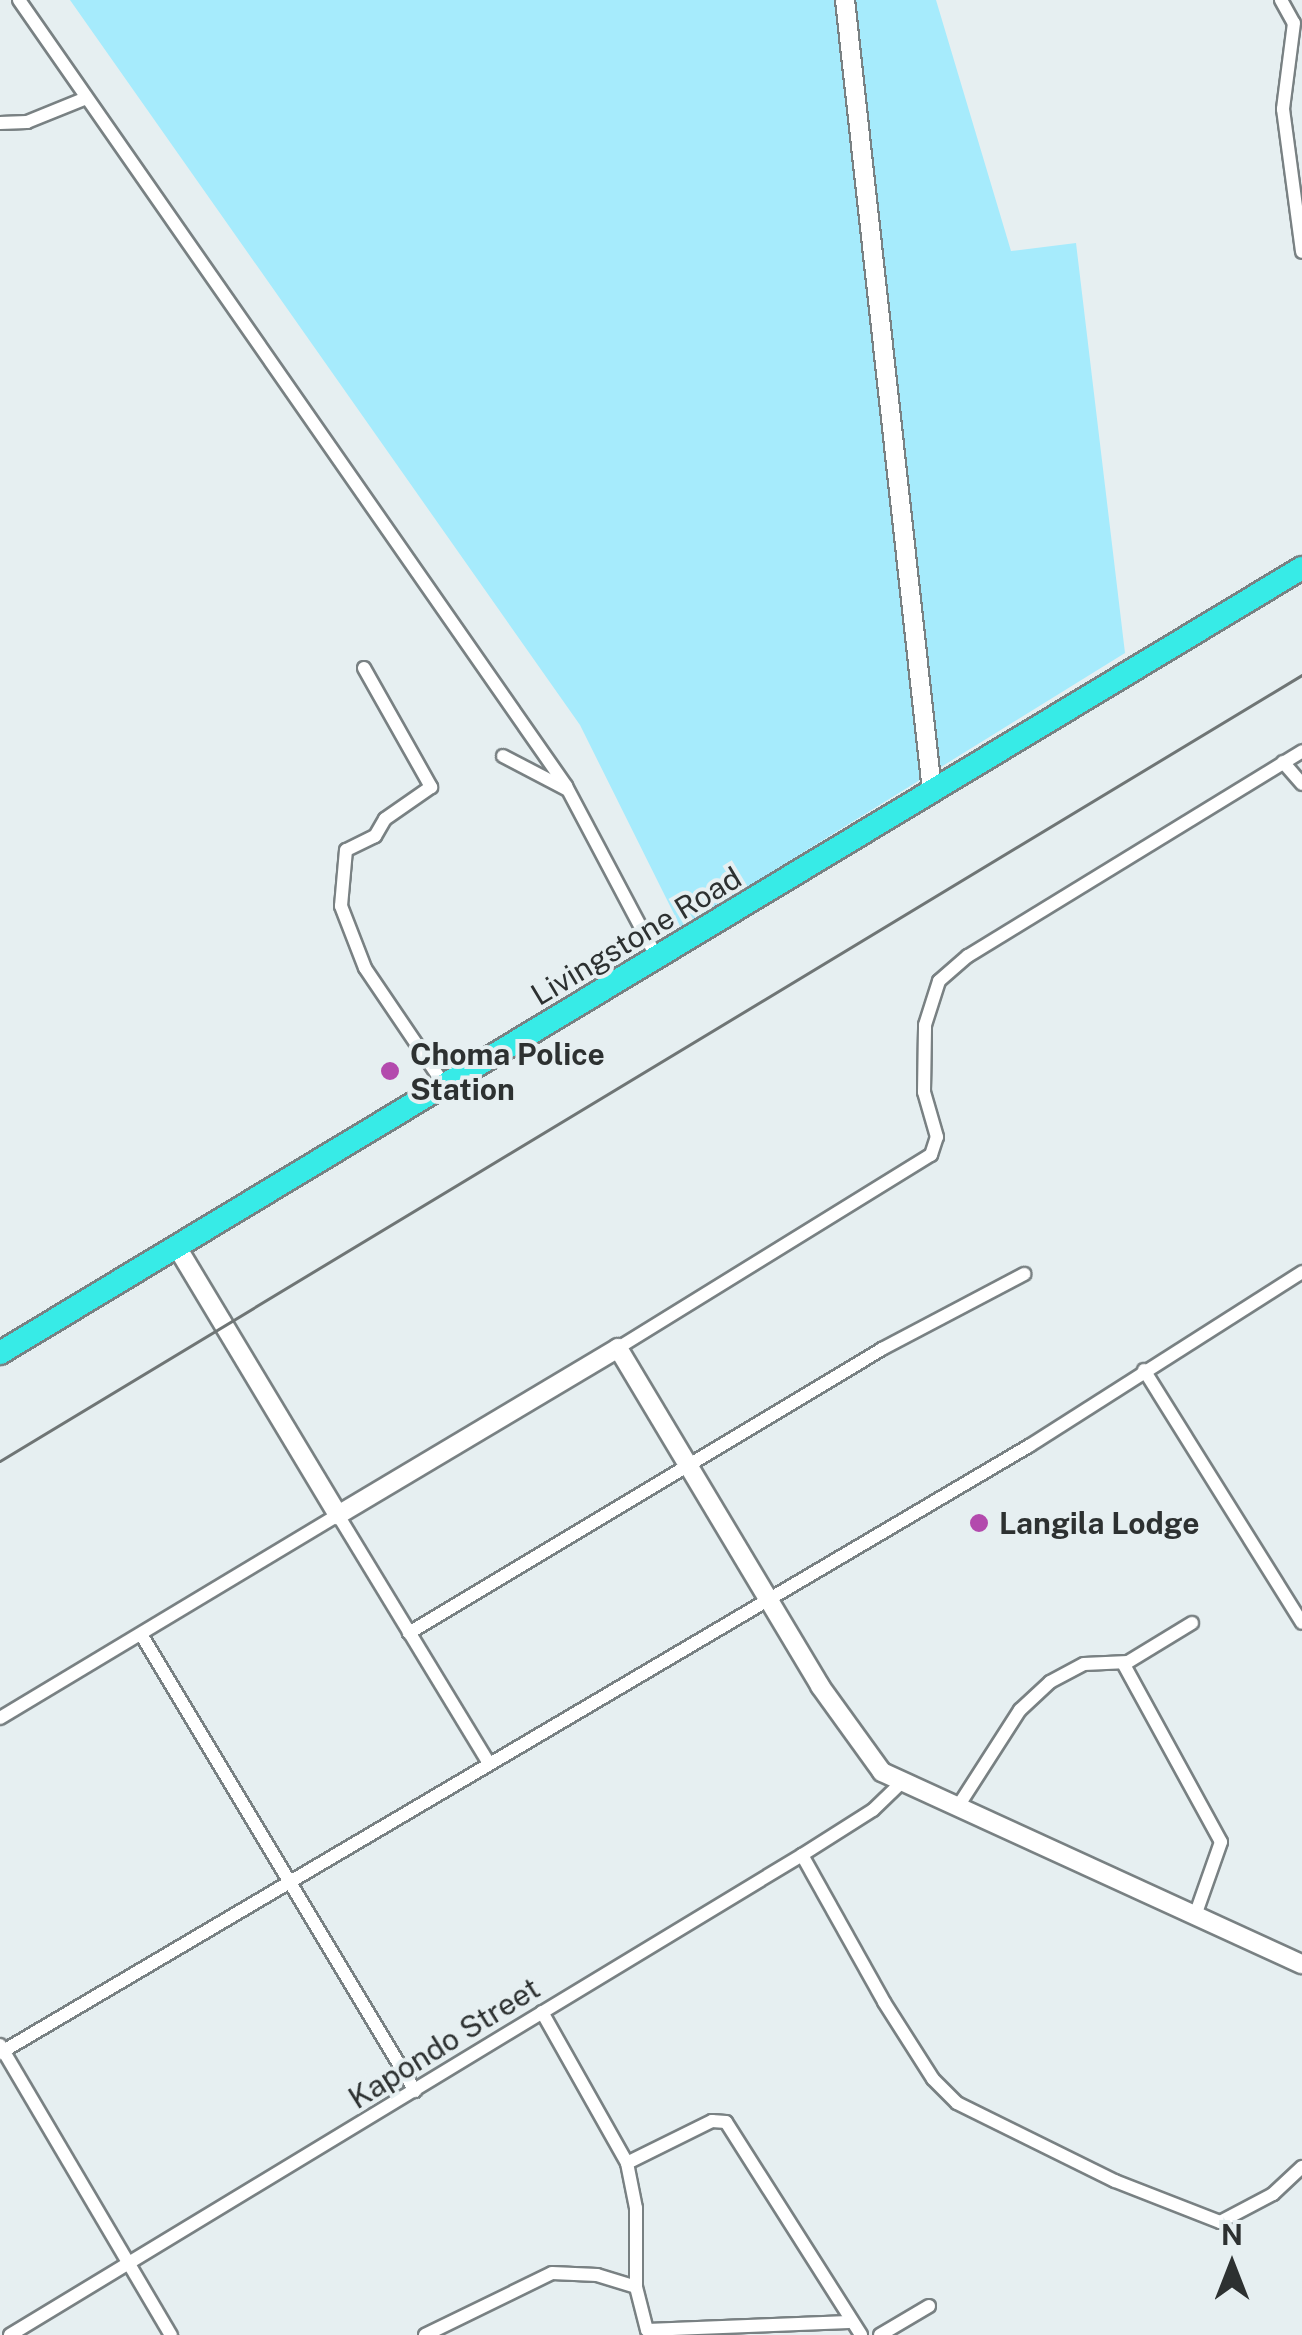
<!DOCTYPE html>
<html>
<head>
<meta charset="utf-8">
<style>
	body { margin:0 }
	#map { position:relative; width:1302px; height:2335px; overflow:hidden; background:#e6eff1; font-family:"Public Sans",sans-serif }
	div>[style] { position:absolute }
	.green>* { inset:0; background:#a6ebfc }
	.roads { filter:drop-shadow(2px 0 #798183) drop-shadow(-2px 0 #798183) drop-shadow(0 2px #798183) drop-shadow(0 -2px #798183) }
	.street>* { height:12px; margin:-6px; padding:0 6px; transform-origin:6px; border-radius:6px; background:#fff }
	.secondary>* { height:18px; margin:-9px; padding:0 9px; transform-origin:9px; border-radius:9px; background:#fff }
	.highway>* { height:22px; margin:-11px; padding:0 11px; transform-origin:11px; border-radius:11px; background:#37ebe7 }
	.rail>* { height:2.5px; margin:-1.25px; padding:0 1.25px; transform-origin:1.25px; border-radius:1.25px; background:#6f7575 }
	.dots>* { width:28px; height:28px; translate:-50% -50%; box-sizing:border-box; border:5px solid #e6eff1; border-radius:50% }
	span { translate:-50% -50%; white-space:nowrap; text-align:center; line-height:1.15; -webkit-text-stroke:8px #e6eff1; paint-order:stroke }
	.street-label { font-size:30px; color:#2d3131 }
	.poi-label { font-size:30px; color:#2d3131; font-weight:700 }
	.left { translate:0 -50%; text-align:left }
	.north { position:absolute; left:1182px; top:2215px; width:100px; height:100px; -webkit-text-stroke:8px #e6eff1; paint-order:stroke; rotate:0deg; font-size:28px; font-weight:700; line-height:40px; text-align:center; color:#2d3131 }
	.north::after { content:''; display:block; margin:auto; width:35px; height:45px; background:#2d3131; clip-path:polygon(50% 0,100% 100%,50% 72%,0 100%) }
</style>
</head>
<body>
<div id="map">
	<div class="green">
		<i style="clip-path:polygon(70px 0,936px 0,1011px 251px,1076px 243px,1125px 653px,681px 928px,580px 725px)"></i>
	</div>
	<div class="roads">
		<div class="street">
			<i style="left:19px;top:0;width:958px;rotate:55.16deg"></i>
			<i style="left:566px;top:786px;width:197px;rotate:62.1deg"></i>
			<i style="left:1281px;top:0;width:26px;rotate:61deg"></i>
			<i style="left:1294px;top:23px;width:87px;rotate:97.3deg"></i>
			<i style="left:1283px;top:109px;width:144px;rotate:82.4deg"></i>
			<i style="left:0;top:123px;width:27px;rotate:-2deg"></i>
			<i style="left:27px;top:122px;width:61px;rotate:-22deg"></i>
			<i style="left:364px;top:668px;width:137px;rotate:60.6deg"></i>
			<i style="left:431px;top:787px;width:56px;rotate:145.2deg"></i>
			<i style="left:385px;top:819px;width:20px;rotate:120deg"></i>
			<i style="left:375px;top:836px;width:32px;rotate:154deg"></i>
			<i style="left:346px;top:850px;width:56px;rotate:95.1deg"></i>
			<i style="left:341px;top:906px;width:66px;rotate:68.8deg"></i>
			<i style="left:365px;top:968px;width:143px;rotate:55.9deg"></i>
			<i style="left:503px;top:756px;width:71px;rotate:27.6deg"></i>
			<i style="left:1283px;top:762px;width:29px;rotate:49deg"></i>
			<i style="left:618px;top:1348px;width:368px;rotate:-31.7deg"></i>
			<i style="left:931px;top:1155px;width:19px;rotate:-72deg"></i>
			<i style="left:937px;top:1137px;width:47px;rotate:-106.1deg"></i>
			<i style="left:924px;top:1092px;width:67px;rotate:-89.1deg"></i>
			<i style="left:925px;top:1025px;width:46px;rotate:-72.3deg"></i>
			<i style="left:939px;top:981px;width:38px;rotate:-41deg"></i>
			<i style="left:968px;top:956px;width:392px;rotate:-31.5deg"></i>
			<i style="left:1144px;top:1370px;width:298px;rotate:58deg"></i>
			<i style="left:409px;top:1633px;width:552px;rotate:-30.98deg"></i>
			<i style="left:882px;top:1349px;width:161px;rotate:-27.8deg"></i>
			<i style="left:141px;top:1634px;width:533px;rotate:59.05deg"></i>
			<i style="left:1123px;top:1663px;width:204px;rotate:61.3deg"></i>
			<i style="left:1221px;top:1842px;width:78px;rotate:109.4deg"></i>
			<i style="left:0;top:1718px;width:394px;rotate:-31deg"></i>
			<i style="left:338px;top:1515px;width:289px;rotate:58.7deg"></i>
			<i style="left:957px;top:1808px;width:117px;rotate:-57.3deg"></i>
			<i style="left:1020px;top:1710px;width:41px;rotate:-43deg"></i>
			<i style="left:1050px;top:1682px;width:38px;rotate:-28deg"></i>
			<i style="left:1084px;top:1664px;width:44px;rotate:-2.6deg"></i>
			<i style="left:1128px;top:1662px;width:75px;rotate:-31.4deg"></i>
			<i style="left:802px;top:1855px;width:168px;rotate:60.8deg"></i>
			<i style="left:884px;top:2002px;width:91px;rotate:57.5deg"></i>
			<i style="left:933px;top:2079px;width:34px;rotate:45deg"></i>
			<i style="left:957px;top:2103px;width:176px;rotate:26.3deg"></i>
			<i style="left:1115px;top:2181px;width:113px;rotate:21.3deg"></i>
			<i style="left:1220px;top:2222px;width:60px;rotate:-27.8deg"></i>
			<i style="left:1273px;top:2194px;width:40px;rotate:-43deg"></i>
			<i style="left:542px;top:2012px;width:173px;rotate:60.6deg"></i>
			<i style="left:627px;top:2163px;width:46px;rotate:78.7deg"></i>
			<i style="left:636px;top:2208px;width:79px;rotate:90deg"></i>
			<i style="left:636px;top:2287px;width:44px;rotate:75.7deg"></i>
			<i style="left:647px;top:2330px;width:202px;rotate:-2.3deg"></i>
			<i style="left:0;top:2045px;width:337px;rotate:59.5deg"></i>
			<i style="left:0;top:2053px;width:1195px;rotate:-30.54deg"></i>
			<i style="left:1029px;top:1446px;width:324px;rotate:-32.5deg"></i>
			<i style="left:627px;top:2163px;width:95px;rotate:-26.3deg"></i>
			<i style="left:712px;top:2121px;width:14px;rotate:4deg"></i>
			<i style="left:726px;top:2122px;width:252px;rotate:57.6deg"></i>
			<i style="left:10px;top:2335px;width:926px;rotate:-31.22deg"></i>
			<i style="left:802px;top:1855px;width:84px;rotate:-32.4deg"></i>
			<i style="left:873px;top:1810px;width:36px;rotate:-44deg"></i>
			<i style="left:425px;top:2335px;width:141px;rotate:-26deg"></i>
			<i style="left:552px;top:2273px;width:45px;rotate:2.5deg"></i>
			<i style="left:597px;top:2275px;width:41px;rotate:17.1deg"></i>
			<i style="left:880px;top:2335px;width:57px;rotate:-30.6deg"></i>
		</div>
		<div class="secondary">
			<i style="left:845px;top:0;width:795px;rotate:83.72deg"></i>
			<i style="left:177px;top:1247px;width:313px;rotate:59deg"></i>
			<i style="left:338px;top:1515px;width:326px;rotate:-30.8deg"></i>
			<i style="left:618px;top:1348px;width:394px;rotate:59.1deg"></i>
			<i style="left:820px;top:1686px;width:106px;rotate:54.2deg"></i>
			<i style="left:882px;top:1772px;width:462px;rotate:24.6deg"></i>
		</div>
		<div class="highway">
			<i style="left:0;top:1353px;width:1520px;rotate:-31.09deg"></i>
		</div>
	</div>
	<div class="rail">
		<i style="left:0;top:1461px;width:1521px;rotate:-31.12deg"></i>
	</div>
	<div class="dots">
		<i style="left:390px;top:1071px;background:#b34aad"></i>
		<i style="left:979px;top:1523px;background:#b34aad"></i>
	</div>
	<div class="street-label">
		<span style="left:636px;top:936px;rotate:-31deg">Livingstone Road</span>
		<span style="left:444px;top:2043px;rotate:-32deg">Kapondo Street</span>
	</div>
	<div class="poi-label">
		<span class="left" style="left:410px;top:1071px">Choma Police<br>Station</span>
		<span class="left" style="left:999px;top:1523px">Langila Lodge</span>
	</div>
	<div class="north">N</div>
</div>
</body>
</html>
